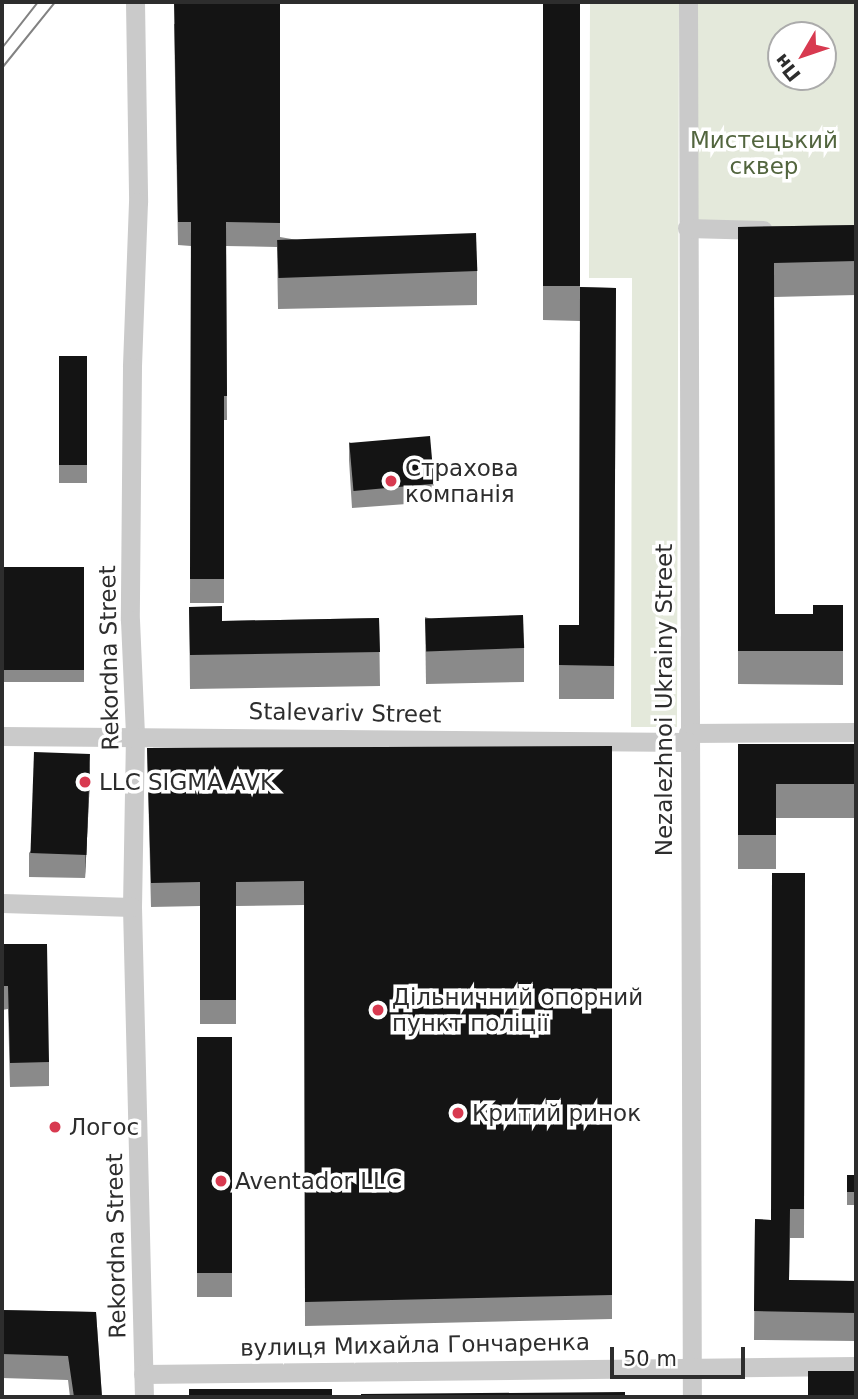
<!DOCTYPE html>
<html>
<head>
<meta charset="utf-8">
<style>
	body { margin:0 }
	#map { position:relative; width:858px; height:1399px; overflow:hidden; background:#fff; font-family:"DejaVu Sans",sans-serif }
	div>[style] { position:absolute }
	.green>* { inset:0; background:#e4e9db }
	.minor>* { height:19px; margin:-9.5px; padding:0 9.5px; transform-origin:9.5px; border-radius:9.5px; background:#cacaca }
	.tram>* { height:2px; margin:-1px; padding:0 1px; transform-origin:1px; border-radius:1px; background:#828282 }
	.wall>* { inset:0; background:#8a8a8a; transform-origin:0 0 }
	.shaded-wall>* { inset:0; background:#5a5a5a }
	.building>* { inset:0; background:#141414; transform-origin:0 0 }
	.dots>* { width:19px; height:19px; translate:-50% -50%; box-sizing:border-box; border:4px solid #fff; border-radius:50% }
	span { translate:-50% -50%; white-space:nowrap; text-align:center; line-height:1.15; -webkit-text-stroke:7px #fff; paint-order:stroke }
	.park-label { font-size:23px; color:#52653e }
	.poi-label { font-size:23px; color:#2d2d2d }
	.left { translate:0 -50%; text-align:left }
	.street-label { font-size:23px; color:#2d2d2d }
	.frame { position:absolute; inset:0; border:4px solid #2d2d2d; pointer-events:none }
	.north { position:absolute; left:767px; top:21px; width:70px; height:70px; box-sizing:border-box; background:#fff; border:2px solid #ababab; border-radius:50%; rotate:231deg; font-size:19px; font-weight:700; line-height:28px; text-align:center; color:#2d2d2d }
	.north::after { content:''; display:block; margin:auto; width:24px; height:32px; background:#d83a50; clip-path:polygon(50% 0,100% 100%,50% 72%,0 100%) }
	.scale { position:absolute; left:610px; top:1347px; width:135px; height:32px; box-sizing:border-box; border:4px solid #2d2d2d; border-top:0; padding-left:9px; font-size:21px; line-height:24px; white-space:nowrap; color:#2d2d2d; -webkit-text-stroke:5px #fff; paint-order:stroke }
</style>
</head>
<body>
<div id="map">
	<div class="green">
		<i style="clip-path:polygon(590px 2px,679px 2px,677px 727px,631px 727px,632px 278px,589px 278px)"></i>
		<i style="clip-path:polygon(evenodd,686px 2px,856px 2px,856px 233px,687px 228px,686px 2px,781px 35px,823px 35px,823px 77px,781px 77px,781px 35px)"></i>
	</div>
	<div class="minor">
		<i style="left:135px;top:2px;width:200px;rotate:89.1deg"></i>
		<i style="left:138px;top:202px;width:165px;rotate:92.1deg"></i>
		<i style="left:132px;top:367px;width:253px;rotate:90.5deg"></i>
		<i style="left:130px;top:620px;width:115px;rotate:87.5deg"></i>
		<i style="left:135px;top:735px;width:172px;rotate:91deg"></i>
		<i style="left:132px;top:907px;width:490px;rotate:88.6deg"></i>
		<i style="left:688px;top:2px;width:1395px;rotate:89.84deg"></i>
		<i style="left:687px;top:228px;width:76px;rotate:1.5deg"></i>
		<i style="left:688px;top:733px;width:168px;rotate:-0.3deg"></i>
		<i style="left:2px;top:736px;width:686px;rotate:0.5deg"></i>
		<i style="left:2px;top:903px;width:130px;rotate:1.8deg"></i>
		<i style="left:143px;top:1374px;width:713px;rotate:-0.64deg"></i>
	</div>
	<div class="tram">
		<i style="left:2px;top:48px;width:58px;rotate:-52deg"></i>
		<i style="left:2px;top:68px;width:85px;rotate:-51.2deg"></i>
	</div>
	<div class="wall">
		<i style="clip-path:polygon(280px 2px,280px 237px,477px 271px,477px 305px,278px 309px,277px 247px,226px 246px,227px 420px,224px 420px,224px 603px,190px 603px,191px 246px,178px 245px,174px 24px)"></i>
		<i style="clip-path:polygon(543px 2px,580px 287px,616px 288px,614px 699px,559px 699px,559px 625px,579px 625px,580px 321px,543px 320px)"></i>
		<i style="clip-path:polygon(856px 225px,856px 295px,774px 297px,775px 614px,813px 614px,843px 605px,843px 685px,738px 684px,738px 227px)"></i>
		<i style="left:59px;top:356px;width:28px;height:127px"></i>
		<i style="clip-path:polygon(349px 442px,434px 484px,434px 502px,352px 508px,349px 460px)"></i>
		<i style="left:84px;top:567px;width:115px;height:82px;rotate:90deg"></i>
		<i style="clip-path:polygon(189px 607px,222px 621px,379px 618px,380px 686px,190px 689px)"></i>
		<i style="clip-path:polygon(425px 617px,524px 648px,524px 682px,426px 684px)"></i>
		<i style="clip-path:polygon(738px 744px,856px 744px,856px 818px,776px 818px,776px 869px,738px 869px)"></i>
		<i style="clip-path:polygon(612px 746px,612px 1319px,305px 1326px,304px 905px,236px 906px,236px 1024px,200px 1024px,200px 906px,151px 907px,147px 748px)"></i>
		<i style="clip-path:polygon(90px 778px,85px 878px,29px 877px,29px 853px)"></i>
		<i style="clip-path:polygon(805px 873px,804px 1238px,790px 1238px,789px 1280px,856px 1281px,856px 1341px,754px 1340px,755px 1219px,771px 1220px)"></i>
		<i style="clip-path:polygon(2px 944px,49px 1062px,49px 1086px,10px 1087px,8px 1009px,2px 1010px)"></i>
		<i style="left:197px;top:1037px;width:35px;height:260px"></i>
		<i style="left:847px;top:1175px;width:9px;height:30px"></i>
		<i style="clip-path:polygon(2px 1310px,96px 1312px,102px 1397px,70px 1397px,68px 1380px,2px 1378px)"></i>
	</div>
	<div class="shaded-wall">
		<i style="clip-path:polygon(90px 754px,90px 778px,85px 878px,85px 854px)"></i>
	</div>
	<div class="building">
		<i style="clip-path:polygon(174px 2px,280px 2px,280px 223px,226px 222px,227px 396px,224px 396px,224px 579px,190px 579px,191px 222px,178px 222px)"></i>
		<i style="left:543px;top:2px;width:37px;height:284px"></i>
		<i style="clip-path:polygon(856px 225px,856px 261px,774px 263px,775px 614px,813px 614px,813px 605px,843px 605px,843px 651px,738px 651px,738px 227px)"></i>
		<i style="left:476px;top:233px;width:38px;height:199px;rotate:88deg"></i>
		<i style="clip-path:polygon(580px 287px,616px 288px,614px 666px,559px 665px,559px 625px,579px 625px)"></i>
		<i style="left:59px;top:356px;width:28px;height:109px"></i>
		<i style="left:430px;top:436px;width:48px;height:81px;rotate:85deg"></i>
		<i style="left:84px;top:567px;width:103px;height:82px;rotate:90deg"></i>
		<i style="clip-path:polygon(222px 606px,222px 621px,379px 618px,380px 652px,190px 655px,189px 607px)"></i>
		<i style="left:523px;top:615px;width:33px;height:98px;rotate:88deg"></i>
		<i style="clip-path:polygon(738px 744px,856px 744px,856px 784px,776px 784px,776px 835px,738px 835px)"></i>
		<i style="clip-path:polygon(612px 746px,612px 1295px,305px 1302px,304px 881px,236px 882px,236px 1000px,200px 1000px,200px 882px,151px 883px,147px 748px)"></i>
		<i style="left:34px;top:752px;width:56px;height:101px;rotate:2deg"></i>
		<i style="clip-path:polygon(772px 873px,805px 873px,804px 1209px,790px 1209px,789px 1280px,856px 1281px,856px 1313px,754px 1311px,755px 1219px,771px 1220px)"></i>
		<i style="clip-path:polygon(2px 944px,47px 944px,49px 1062px,10px 1063px,8px 986px,2px 986px)"></i>
		<i style="left:197px;top:1037px;width:35px;height:236px"></i>
		<i style="left:847px;top:1175px;width:9px;height:17px"></i>
		<i style="clip-path:polygon(2px 1310px,96px 1312px,102px 1397px,74px 1397px,68px 1356px,2px 1354px)"></i>
		<i style="left:808px;top:1371px;width:48px;height:26px"></i>
		<i style="left:189px;top:1389px;width:143px;height:8px"></i>
		<i style="clip-path:polygon(625px 1392px,625px 1397px,361px 1397px,361px 1394px)"></i>
	</div>
	<div class="dots">
		<i style="left:391px;top:481px;background:#d83a50"></i>
		<i style="left:85px;top:782px;background:#d83a50"></i>
		<i style="left:378px;top:1010px;background:#d83a50"></i>
		<i style="left:458px;top:1113px;background:#d83a50"></i>
		<i style="left:55px;top:1127px;background:#d83a50"></i>
		<i style="left:221px;top:1181px;background:#d83a50"></i>
	</div>
	<div class="park-label">
		<span style="left:764px;top:153px">Мистецький<br>сквер</span>
	</div>
	<div class="poi-label">
		<span class="left" style="left:405px;top:481px">Страхова<br>компанія</span>
		<span class="left" style="left:99px;top:782px">LLC SIGMA AVK</span>
		<span class="left" style="left:392px;top:1010px">Дільничний опорний<br>пункт поліції</span>
		<span class="left" style="left:472px;top:1113px">Критий ринок</span>
		<span class="left" style="left:69px;top:1127px">Логос</span>
		<span class="left" style="left:235px;top:1181px">Aventador LLC</span>
	</div>
	<div class="street-label">
		<span style="left:109px;top:658px;rotate:-91deg">Rekordna Street</span>
		<span style="left:664px;top:700px;rotate:-90deg">Nezalezhnoi Ukrainy Street</span>
		<span style="left:345px;top:713px;rotate:1deg">Stalevariv Street</span>
		<span style="left:116px;top:1246px;rotate:-91deg">Rekordna Street</span>
		<span style="left:415px;top:1345px;rotate:-1deg">вулиця Михайла Гончаренка</span>
	</div>
	<div class="frame"></div>
	<div class="north">Пн</div>
	<div class="scale">50 m</div>
</div>
</body>
</html>
